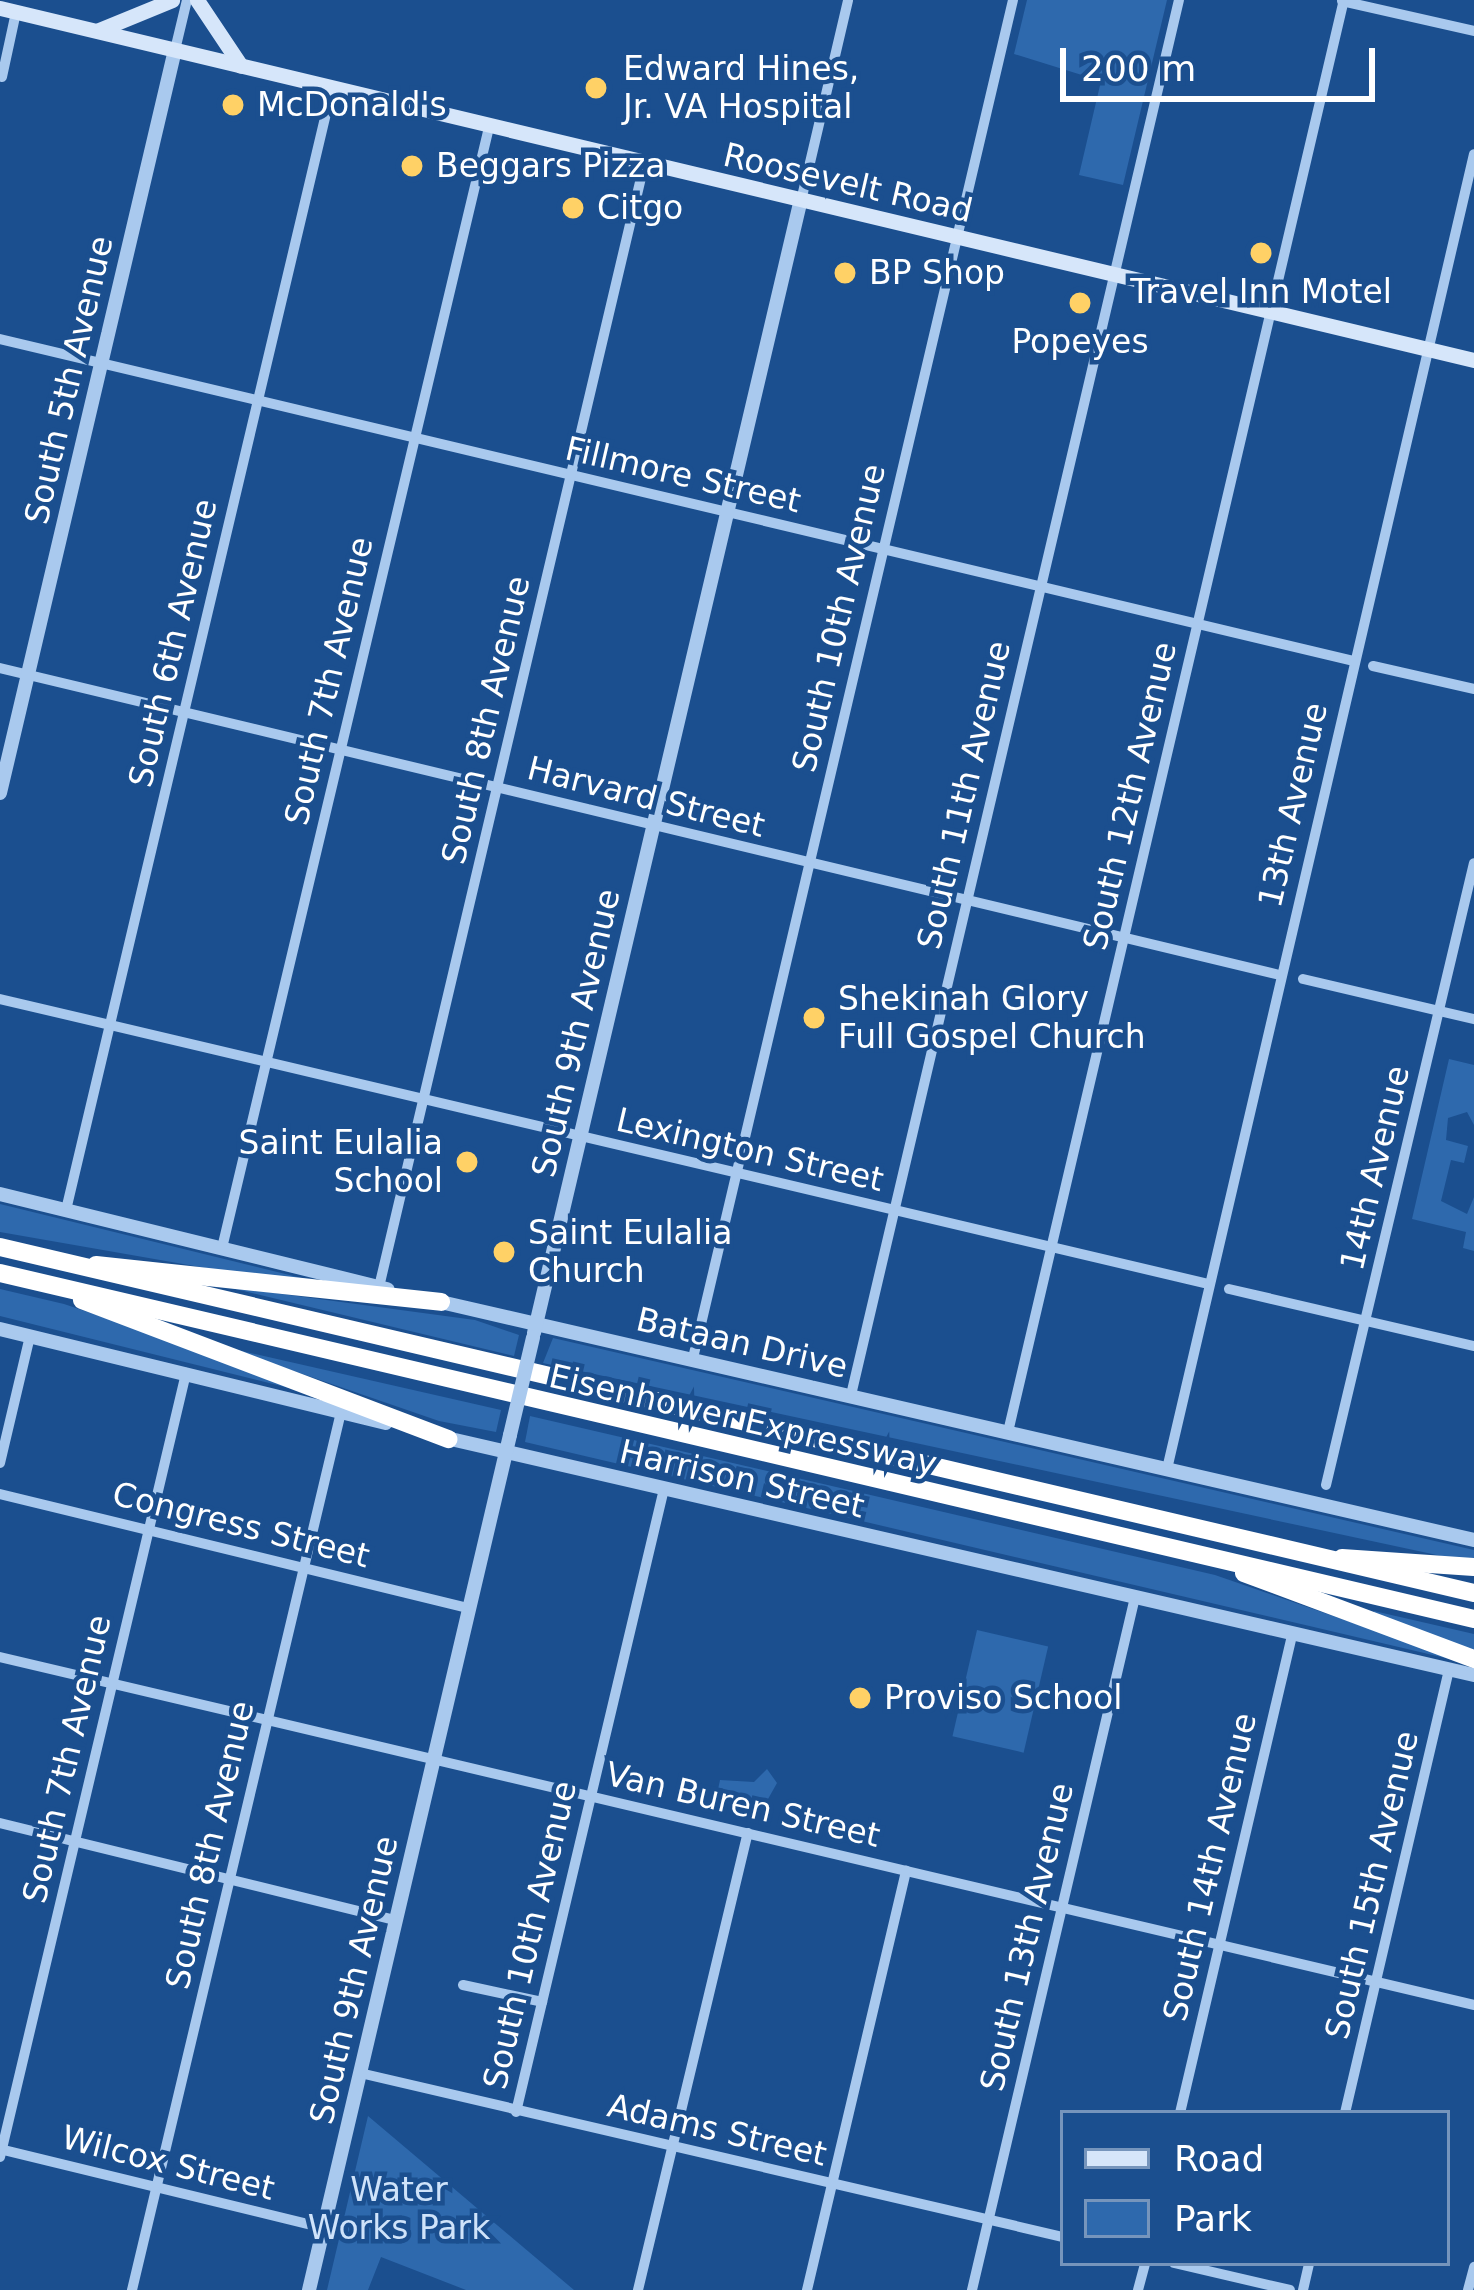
<!DOCTYPE html>
<html>
<head>
<meta charset="utf-8">
<style>
	body { margin:0 }
	#map { position:relative; width:1474px; height:2290px; overflow:hidden; background:#1b4f8f; font-family:"DejaVu Sans",sans-serif }
	div>[style] { position:absolute }
	.green>* { inset:0; background:#2e69ad; transform-origin:0 0 }
	.minor>* { height:10px; margin:-5px; padding:0 5px; transform-origin:5px; border-radius:5px; background:#a9c9ee }
	.tertiary>* { height:14px; margin:-7px; padding:0 7px; transform-origin:7px; border-radius:7px; background:#a9c9ee }
	.secondary>* { height:15px; margin:-7.5px; padding:0 7.5px; transform-origin:7.5px; border-radius:7.5px; background:#d6e6fa }
	.motorway>* { height:18px; margin:-9px; padding:0 9px; transform-origin:9px; border-radius:9px; background:#fff }
	.tertiary-bridge>* { height:14px; margin:-7px; padding:0 7px; transform-origin:7px; border-radius:7px; background:#a9c9ee }
	.dots>* { width:33px; height:33px; translate:-50% -50%; box-sizing:border-box; border:6px solid #1b4f8f; border-radius:50% }
	span { translate:-50% -50%; white-space:nowrap; text-align:center; line-height:1.15; -webkit-text-stroke:9px #1b4f8f; paint-order:stroke }
	.poi-label { font-size:33px; color:#fff }
	.left { translate:0 -50%; text-align:left }
	.right { translate:-100% -50%; text-align:right }
	.street-label { font-size:33px; color:#fff }
	.park-label { font-size:33px; color:#cfe3fa }
	.legend { position:absolute; left:1060px; top:2110px; width:390px; height:156px; box-sizing:border-box; background:#1b4f8f; border:3px solid #7695bc; margin:0; padding:15px 21px; list-style:none; font-size:36px; color:#fff }
	.legend li { display:flex; align-items:center; gap:24px; height:60px }
	.legend b { width:60px; border:3px solid #7695bc }
	.scale { position:absolute; left:1060px; top:48px; width:315px; height:54px; box-sizing:border-box; border:6px solid #fff; border-top:0; padding-left:15px; font-size:36px; line-height:42px; white-space:nowrap; color:#fff; -webkit-text-stroke:9px #1b4f8f; paint-order:stroke }
</style>
</head>
<body>
<div id="map">
	<div class="green">
		<i style="clip-path:polygon(1027px 0,1167px 0,1123px 185px,1079px 175px,1101px 81px,1014px 54px)"></i>
		<i style="clip-path:polygon(1449px 1059px,1474px 1065px,1474px 1125px,1467px 1112px,1448px 1118px,1446px 1140px,1468px 1146px,1464px 1163px,1451px 1160px,1441px 1201px,1467px 1214px,1474px 1197px,1474px 1251px,1463px 1248px,1466px 1232px,1412px 1219px)"></i>
		<i style="clip-path:polygon(0 1204px,367px 1294px,383px 1299px,0 1232px)"></i>
		<i style="clip-path:polygon(223px 1286px,475px 1320px,519px 1335px,514px 1356px)"></i>
		<i style="clip-path:polygon(0 1289px,64px 1304px,382px 1411px,0 1316px)"></i>
		<i style="clip-path:polygon(553px 1338px,1474px 1550px,1474px 1563px,543px 1363px)"></i>
		<i style="clip-path:polygon(224px 1347px,501px 1410px,496px 1432px,439px 1421px)"></i>
		<i style="clip-path:polygon(530px 1416px,1215px 1575px,1471px 1664px,525px 1442px)"></i>
		<i style="clip-path:polygon(1374px 1611px,1474px 1634px,1474px 1654px,1373px 1617px)"></i>
		<i style="left:977px;top:1630px;width:73px;height:109px;rotate:13deg"></i>
		<i style="clip-path:polygon(767px 1769px,777px 1783px,758px 1817px,716px 1799px,720px 1780px,754px 1782px)"></i>
		<i style="clip-path:polygon(368px 2116px,574px 2290px,466px 2290px,381px 2257px,368px 2290px,327px 2290px)"></i>
	</div>
	<div class="minor">
		<i style="left:1342px;top:1px;width:135px;rotate:12.8deg"></i>
		<i style="left:175px;top:50px;width:51px;rotate:-76.5deg"></i>
		<i style="left:2px;top:77px;width:66px;rotate:-77.8deg"></i>
		<i style="left:801px;top:201px;width:206px;rotate:-76.8deg"></i>
		<i style="left:0;top:339px;width:1392px;rotate:13.38deg"></i>
		<i style="left:1373px;top:666px;width:104px;rotate:12.8deg"></i>
		<i style="left:0;top:668px;width:1316px;rotate:13.49deg"></i>
		<i style="left:1303px;top:979px;width:176px;rotate:13.2deg"></i>
		<i style="left:0;top:999px;width:1241px;rotate:13.27deg"></i>
		<i style="left:66px;top:1210px;width:1153px;rotate:-76.66deg"></i>
		<i style="left:222px;top:1248px;width:1152px;rotate:-76.6deg"></i>
		<i style="left:379px;top:1287px;width:1153px;rotate:-76.71deg"></i>
		<i style="left:1229px;top:1289px;width:252px;rotate:13.1deg"></i>
		<i style="left:693px;top:1358px;width:1395px;rotate:-76.74deg"></i>
		<i style="left:851px;top:1395px;width:1433px;rotate:-76.77deg"></i>
		<i style="left:1008px;top:1432px;width:1471px;rotate:-76.8deg"></i>
		<i style="left:0;top:1463px;width:130px;rotate:-76.7deg"></i>
		<i style="left:1167px;top:1469px;width:1350px;rotate:-76.86deg"></i>
		<i style="left:1326px;top:1485px;width:639px;rotate:-76.62deg"></i>
		<i style="left:0;top:1494px;width:483px;rotate:13.7deg"></i>
		<i style="left:0;top:1657px;width:1515px;rotate:13.28deg"></i>
		<i style="left:0;top:1823px;width:408px;rotate:13.8deg"></i>
		<i style="left:463px;top:1985px;width:81px;rotate:12.1deg"></i>
		<i style="left:360px;top:2073px;width:722px;rotate:13.13deg"></i>
		<i style="left:516px;top:2112px;width:640px;rotate:-76.64deg"></i>
		<i style="left:1180px;top:2113px;width:493px;rotate:-76.8deg"></i>
		<i style="left:1345px;top:2113px;width:456px;rotate:-76.8deg"></i>
		<i style="left:0;top:2149px;width:333px;rotate:13.7deg"></i>
		<i style="left:0;top:2157px;width:806px;rotate:-76.65deg"></i>
		<i style="left:1174px;top:2263px;width:119px;rotate:13.1deg"></i>
		<i style="left:132px;top:2290px;width:903px;rotate:-76.61deg"></i>
		<i style="left:638px;top:2290px;width:470px;rotate:-76.5deg"></i>
		<i style="left:807px;top:2290px;width:431px;rotate:-76.7deg"></i>
		<i style="left:972px;top:2290px;width:712px;rotate:-76.76deg"></i>
		<i style="left:1138px;top:2290px;width:28px;rotate:-75deg"></i>
		<i style="left:1303px;top:2290px;width:28px;rotate:-77deg"></i>
		<i style="left:1468px;top:2290px;width:24px;rotate:-75deg"></i>
	</div>
	<div class="tertiary">
		<i style="left:0;top:793px;width:763px;rotate:-76.75deg"></i>
		<i style="left:0;top:1194px;width:399px;rotate:13.8deg"></i>
		<i style="left:432px;top:1300px;width:1069px;rotate:12.97deg"></i>
		<i style="left:0;top:1329px;width:397px;rotate:13.7deg"></i>
		<i style="left:534px;top:1333px;width:1161px;rotate:-76.75deg"></i>
		<i style="left:442px;top:1437px;width:1059px;rotate:12.99deg"></i>
		<i style="left:309px;top:2290px;width:878px;rotate:-76.77deg"></i>
	</div>
	<div class="secondary">
		<i style="left:197px;top:0;width:79px;rotate:56.3deg"></i>
		<i style="left:0;top:8px;width:1515px;rotate:13.43deg"></i>
		<i style="left:99px;top:30px;width:79px;rotate:-22.3deg"></i>
	</div>
	<div class="motorway">
		<i style="left:0;top:1247px;width:1514px;rotate:13.21deg"></i>
		<i style="left:96px;top:1265px;width:347px;rotate:6.1deg"></i>
		<i style="left:0;top:1273px;width:1514px;rotate:13.21deg"></i>
		<i style="left:82px;top:1300px;width:392px;rotate:20.8deg"></i>
		<i style="left:1342px;top:1558px;width:132px;rotate:3.9deg"></i>
		<i style="left:1244px;top:1573px;width:246px;rotate:20.5deg"></i>
	</div>
	<div class="tertiary-bridge">
		<i style="left:510px;top:1435px;width:100px;rotate:-76.7deg"></i>
	</div>
	<div class="dots">
		<i style="left:596px;top:88px;background:#ffd166"></i>
		<i style="left:233px;top:105px;background:#ffd166"></i>
		<i style="left:412px;top:166px;background:#ffd166"></i>
		<i style="left:573px;top:208px;background:#ffd166"></i>
		<i style="left:1261px;top:253px;background:#ffd166"></i>
		<i style="left:845px;top:273px;background:#ffd166"></i>
		<i style="left:1080px;top:303px;background:#ffd166"></i>
		<i style="left:814px;top:1018px;background:#ffd166"></i>
		<i style="left:467px;top:1162px;background:#ffd166"></i>
		<i style="left:504px;top:1252px;background:#ffd166"></i>
		<i style="left:860px;top:1698px;background:#ffd166"></i>
	</div>
	<div class="poi-label">
		<span class="left" style="left:623px;top:88px">Edward Hines,<br>Jr. VA Hospital</span>
		<span class="left" style="left:257px;top:105px">McDonald's</span>
		<span class="left" style="left:436px;top:166px">Beggars Pizza</span>
		<span class="left" style="left:597px;top:208px">Citgo</span>
		<span class="left" style="left:869px;top:273px">BP Shop</span>
		<span style="left:1261px;top:292px">Travel Inn Motel</span>
		<span style="left:1080px;top:342px">Popeyes</span>
		<span class="left" style="left:838px;top:1018px">Shekinah Glory<br>Full Gospel Church</span>
		<span class="right" style="left:443px;top:1162px">Saint Eulalia<br>School</span>
		<span class="left" style="left:528px;top:1252px">Saint Eulalia<br>Church</span>
		<span class="left" style="left:884px;top:1698px">Proviso School</span>
	</div>
	<div class="street-label">
		<span style="left:848px;top:183px;rotate:13deg">Roosevelt Road</span>
		<span style="left:69px;top:380px;rotate:-77deg">South 5th Avenue</span>
		<span style="left:683px;top:475px;rotate:13deg">Fillmore Street</span>
		<span style="left:839px;top:618px;rotate:-77deg">South 10th Avenue</span>
		<span style="left:173px;top:643px;rotate:-77deg">South 6th Avenue</span>
		<span style="left:329px;top:681px;rotate:-77deg">South 7th Avenue</span>
		<span style="left:486px;top:720px;rotate:-77deg">South 8th Avenue</span>
		<span style="left:964px;top:795px;rotate:-77deg">South 11th Avenue</span>
		<span style="left:1130px;top:796px;rotate:-77deg">South 12th Avenue</span>
		<span style="left:646px;top:797px;rotate:14deg">Harvard Street</span>
		<span style="left:1293px;top:805px;rotate:-77deg">13th Avenue</span>
		<span style="left:576px;top:1033px;rotate:-77deg">South 9th Avenue</span>
		<span style="left:750px;top:1150px;rotate:13deg">Lexington Street</span>
		<span style="left:1375px;top:1168px;rotate:-77deg">14th Avenue</span>
		<span style="left:742px;top:1343px;rotate:13deg">Bataan Drive</span>
		<span style="left:743px;top:1420px;rotate:13deg">Eisenhower Expressway</span>
		<span style="left:742px;top:1479px;rotate:13deg">Harrison Street</span>
		<span style="left:241px;top:1525px;rotate:14deg">Congress Street</span>
		<span style="left:67px;top:1759px;rotate:-77deg">South 7th Avenue</span>
		<span style="left:743px;top:1805px;rotate:13deg">Van Buren Street</span>
		<span style="left:210px;top:1845px;rotate:-77deg">South 8th Avenue</span>
		<span style="left:1210px;top:1867px;rotate:-77deg">South 14th Avenue</span>
		<span style="left:1372px;top:1885px;rotate:-77deg">South 15th Avenue</span>
		<span style="left:530px;top:1935px;rotate:-77deg">South 10th Avenue</span>
		<span style="left:1027px;top:1937px;rotate:-77deg">South 13th Avenue</span>
		<span style="left:354px;top:1980px;rotate:-77deg">South 9th Avenue</span>
		<span style="left:717px;top:2130px;rotate:13deg">Adams Street</span>
		<span style="left:168px;top:2163px;rotate:14deg">Wilcox Street</span>
	</div>
	<div class="park-label">
		<span style="left:399px;top:2209px">Water<br>Works Park</span>
	</div>
	<ul class="legend">
	<li><b style="height:15px;background:#d6e6fa"></b>Road</li>
	<li><b style="height:33px;background:#2e69ad"></b>Park</li>
	</ul>
	<div class="scale">200 m</div>
</div>
</body>
</html>
